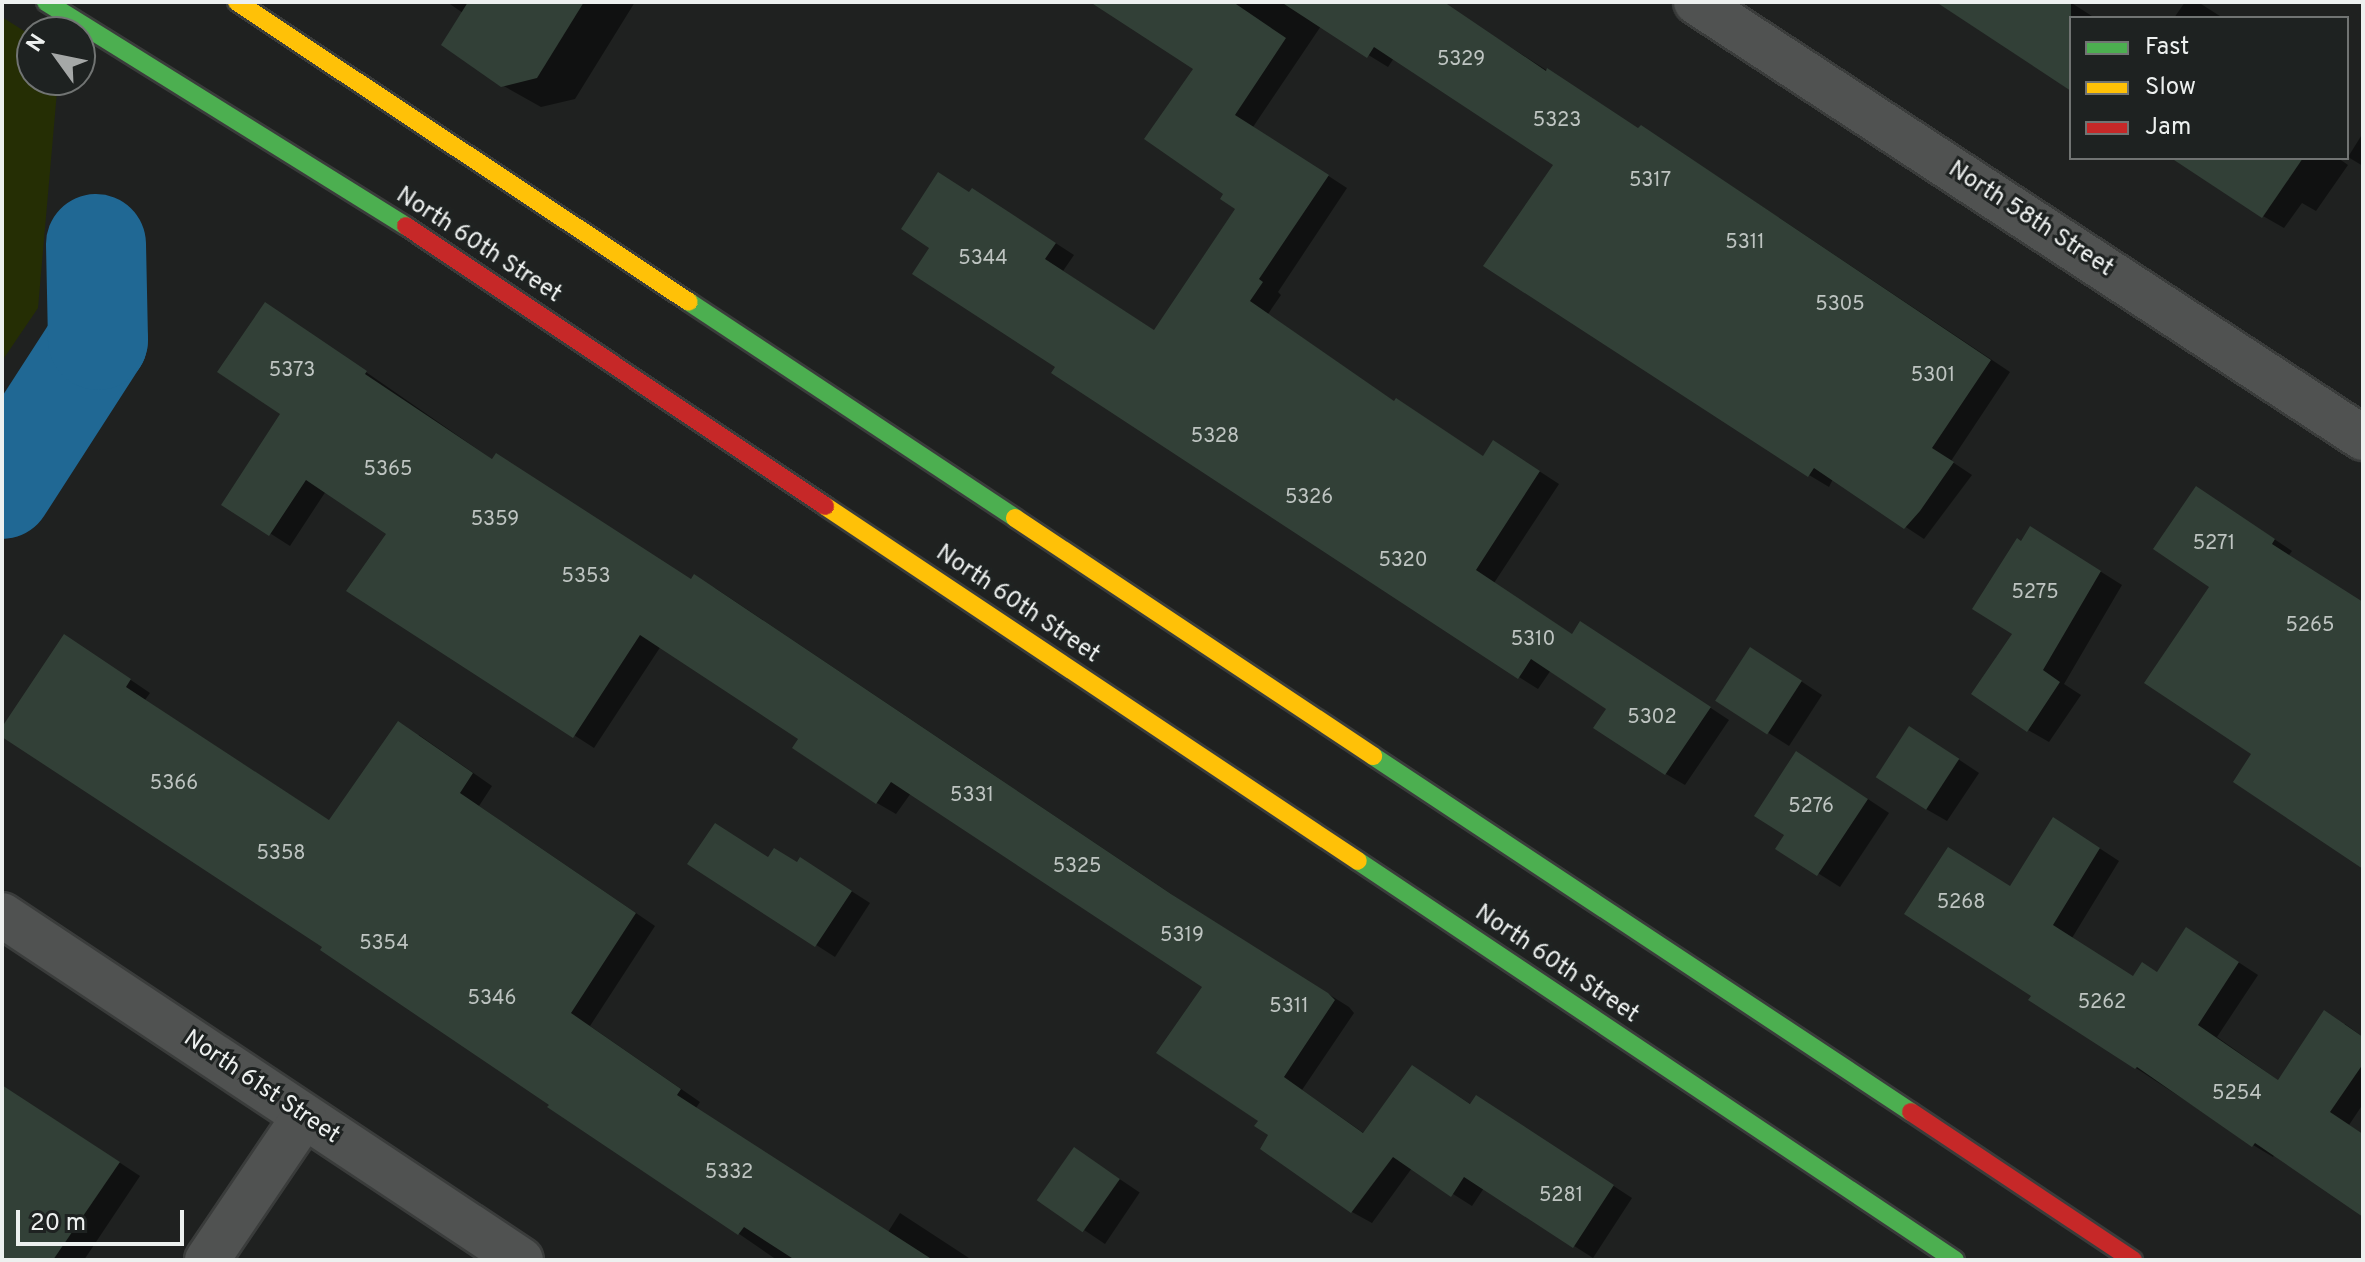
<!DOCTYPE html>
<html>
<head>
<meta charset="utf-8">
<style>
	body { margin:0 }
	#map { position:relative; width:2365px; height:1262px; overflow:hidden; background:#1f2120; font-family:Overpass,sans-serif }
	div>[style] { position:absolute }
	.green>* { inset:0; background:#252e04 }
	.shadow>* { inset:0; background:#0007; transform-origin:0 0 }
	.river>* { height:100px; margin:-50px; padding:0 50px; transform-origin:50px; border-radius:50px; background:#206894 }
	.building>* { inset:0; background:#324037; transform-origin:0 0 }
	.roads { filter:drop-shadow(2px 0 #3a3c3b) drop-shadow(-2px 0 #3a3c3b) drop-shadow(0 2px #3a3c3b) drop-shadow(0 -2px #3a3c3b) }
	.street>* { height:44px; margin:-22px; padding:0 22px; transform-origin:22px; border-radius:22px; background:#505251 }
	.fast>* { height:18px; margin:-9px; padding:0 9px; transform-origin:9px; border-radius:9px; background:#4caf50 }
	.slow>* { height:18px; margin:-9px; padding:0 9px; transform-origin:9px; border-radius:9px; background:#ffc107 }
	.jam>* { height:18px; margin:-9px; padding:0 9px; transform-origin:9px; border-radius:9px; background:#c62828 }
	span { translate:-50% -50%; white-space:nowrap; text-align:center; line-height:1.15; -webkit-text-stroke:6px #1e2221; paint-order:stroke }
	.number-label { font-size:20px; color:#bec4c1 }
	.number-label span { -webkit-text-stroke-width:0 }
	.street-label { font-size:24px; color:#edf0ef }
	.frame { position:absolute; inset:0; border:4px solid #edf0ef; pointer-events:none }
	.legend { position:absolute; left:2069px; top:16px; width:280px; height:144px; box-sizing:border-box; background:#1e2221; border:2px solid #717473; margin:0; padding:10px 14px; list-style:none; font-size:24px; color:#edf0ef }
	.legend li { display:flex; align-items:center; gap:16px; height:40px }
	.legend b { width:40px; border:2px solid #717473 }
	.north { position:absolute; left:16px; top:16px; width:80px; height:80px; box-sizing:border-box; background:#1e2221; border:2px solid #717473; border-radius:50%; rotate:303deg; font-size:22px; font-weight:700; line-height:32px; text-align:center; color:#edf0ef }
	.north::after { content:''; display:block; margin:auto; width:28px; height:36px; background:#a5a8a7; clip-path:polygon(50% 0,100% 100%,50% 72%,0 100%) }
	.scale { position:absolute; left:16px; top:1210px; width:168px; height:36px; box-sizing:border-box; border:4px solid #edf0ef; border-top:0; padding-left:10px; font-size:24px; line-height:28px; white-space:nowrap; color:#edf0ef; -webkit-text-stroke:6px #1e2221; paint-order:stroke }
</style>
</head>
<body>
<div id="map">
	<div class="green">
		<i style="clip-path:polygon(2px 17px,32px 36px,32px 80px,58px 80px,38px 308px,2px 361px)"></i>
	</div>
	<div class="shadow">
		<i style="clip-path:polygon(447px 2px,635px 2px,575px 99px,541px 107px,502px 85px,463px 13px)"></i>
		<i style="clip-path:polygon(1145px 2px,1440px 2px,1640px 130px,1661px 139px,2010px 372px,1951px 461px,1972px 475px,1924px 539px,1833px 479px,1829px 487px,1809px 475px,1486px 266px,1556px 165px,1394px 58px,1388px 67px,1321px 26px,1253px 127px,1347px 188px,1278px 292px,1281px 295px,1268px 314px,1396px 403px,1484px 457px,1513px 454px,1559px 484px,1494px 583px,1573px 636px,1600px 635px,1729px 720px,1685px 785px,1666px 774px,1609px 708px,1551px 670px,1538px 689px,1519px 677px,1058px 366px,970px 194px,992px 202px,1074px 255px,1063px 271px,1155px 331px,1238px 209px,1226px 194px,1196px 68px)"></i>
		<i style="clip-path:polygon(1937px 2px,2070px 2px,2095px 18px,2071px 18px,2071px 89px)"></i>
		<i style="clip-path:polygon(2185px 2px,2198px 2px,2223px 18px,2174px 18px)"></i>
		<i style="clip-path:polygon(2363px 133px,2363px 166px,2348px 157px)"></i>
		<i style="clip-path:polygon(2213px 158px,2338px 158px,2348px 165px,2316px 211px,2302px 203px,2284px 228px,2263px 216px)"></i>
		<i style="clip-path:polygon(285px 316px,493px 460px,692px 581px,715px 588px,1192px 908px,1349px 1007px,1354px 1013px,1302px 1090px,1365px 1134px,1413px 1067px,1472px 1105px,1496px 1109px,1632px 1198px,1593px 1258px,1484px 1188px,1472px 1206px,1412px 1168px,1372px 1223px,1352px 1212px,1263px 1148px,1270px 1135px,1261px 1121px,1205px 987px,911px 793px,896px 814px,877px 803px,801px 738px,661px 646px,594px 748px,349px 590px,389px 533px,326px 491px,290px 546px,224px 504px,282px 414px)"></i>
		<i style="clip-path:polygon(2214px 499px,2292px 551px,2289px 555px,2363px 619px,2363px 867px,2254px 754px,2212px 586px)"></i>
		<i style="clip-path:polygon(2052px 541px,2122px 585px,2064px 684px,2081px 695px,2049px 742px,2028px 730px,2014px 633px,2021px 543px)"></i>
		<i style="clip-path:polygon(85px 649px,150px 693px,145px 700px,330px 821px,419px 735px,492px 786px,479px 806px,655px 926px,590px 1026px,700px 1102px,696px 1108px,888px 1232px,900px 1213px,972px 1260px,777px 1260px,323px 949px,325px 947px,2px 734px)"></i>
		<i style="clip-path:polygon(1772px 662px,1822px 695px,1789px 746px,1718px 701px)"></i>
		<i style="clip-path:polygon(1931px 741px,1979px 773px,1947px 821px,1926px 809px)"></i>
		<i style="clip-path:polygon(1818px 766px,1889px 813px,1840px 887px,1778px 848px)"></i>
		<i style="clip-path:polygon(2073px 831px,2119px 861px,2072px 938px,2134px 978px,2158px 974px,2206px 941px,2258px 975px,2217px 1037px,2279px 1081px,2345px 1024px,2363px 1037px,2363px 1104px,2349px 1125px,2363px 1134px,2363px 1216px,2275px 1154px,2273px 1157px,2253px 1145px,2136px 1068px,2034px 995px,2011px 888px)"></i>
		<i style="clip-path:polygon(769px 859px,820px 871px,870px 903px,835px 957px,690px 864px)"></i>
		<i style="clip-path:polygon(2px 1085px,140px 1176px,84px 1260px,2px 1260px)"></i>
		<i style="left:1075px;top:1149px;width:78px;height:62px;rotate:34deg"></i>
	</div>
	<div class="river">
		<i style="left:2px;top:489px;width:177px;rotate:-57.2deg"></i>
		<i style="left:98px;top:340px;width:96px;rotate:-91.2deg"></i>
	</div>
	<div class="building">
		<i style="clip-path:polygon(468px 2px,584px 2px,537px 78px,501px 87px,441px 45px)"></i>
		<i style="clip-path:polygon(1090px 2px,1233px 2px,1286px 38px,1235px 115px,1329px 175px,1259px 279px,1263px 282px,1250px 301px,1394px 401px,1396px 398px,1483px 456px,1493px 440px,1540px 471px,1476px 570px,1572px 634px,1580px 621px,1711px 707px,1665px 775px,1593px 728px,1606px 709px,1531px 659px,1518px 679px,1051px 373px,1055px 367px,912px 274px,929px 248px,901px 229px,938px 172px,969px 192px,972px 188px,1056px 243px,1045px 259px,1154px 330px,1235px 209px,1220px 199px,1223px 194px,1144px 139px,1193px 69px)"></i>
		<i style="clip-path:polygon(1281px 2px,1444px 2px,1546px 71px,1547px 68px,1638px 128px,1641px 125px,1991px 360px,1932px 448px,1954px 462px,1920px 511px,1904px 529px,1814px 468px,1808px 477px,1483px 266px,1553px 165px,1374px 47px,1367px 58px)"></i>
		<i style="clip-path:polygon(1936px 2px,2071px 2px,2071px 91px)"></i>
		<i style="clip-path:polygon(2171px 158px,2303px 158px,2262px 218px)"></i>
		<i style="clip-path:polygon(265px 302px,367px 371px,365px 374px,492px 459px,496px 453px,691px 579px,694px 574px,1171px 894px,1328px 993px,1335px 1000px,1284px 1077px,1363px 1133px,1412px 1065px,1470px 1104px,1476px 1095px,1614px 1185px,1573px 1248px,1464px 1177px,1451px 1197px,1393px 1157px,1351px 1213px,1260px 1149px,1268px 1135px,1254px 1126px,1258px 1121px,1156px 1053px,1202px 987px,891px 782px,876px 804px,792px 748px,798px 739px,640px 635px,573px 738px,346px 591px,386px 534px,306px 480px,269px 536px,221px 505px,280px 414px,217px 372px)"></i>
		<i style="clip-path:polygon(2196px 486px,2275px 539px,2272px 544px,2363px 602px,2363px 869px,2233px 782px,2251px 754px,2144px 683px,2209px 587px,2153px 549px)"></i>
		<i style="clip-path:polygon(2030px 526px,2101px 571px,2043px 670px,2060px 682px,2027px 732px,1971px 694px,2012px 634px,1972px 609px,2017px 538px,2021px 541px)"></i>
		<i style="clip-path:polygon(64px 634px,131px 679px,126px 687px,329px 820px,398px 721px,473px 773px,460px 793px,636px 913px,571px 1013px,681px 1089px,677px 1095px,933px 1260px,795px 1260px,744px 1227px,738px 1235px,547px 1107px,549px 1105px,320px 950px,322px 947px,2px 737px,2px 727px)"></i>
		<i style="left:1750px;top:647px;width:62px;height:64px;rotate:33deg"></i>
		<i style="left:1909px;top:726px;width:60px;height:61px;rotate:33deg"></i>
		<i style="clip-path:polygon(1796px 751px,1868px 799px,1817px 876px,1775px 849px,1784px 835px,1754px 816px)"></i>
		<i style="clip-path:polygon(2053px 817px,2100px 848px,2053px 925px,2133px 976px,2142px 962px,2157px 972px,2186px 927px,2239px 962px,2198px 1025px,2278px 1080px,2324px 1010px,2363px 1037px,2363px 1064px,2330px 1112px,2363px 1134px,2363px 1217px,2255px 1143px,2252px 1147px,2137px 1067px,2135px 1069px,2028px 1000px,2031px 996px,1904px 914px,1948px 847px,2010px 886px)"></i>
		<i style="clip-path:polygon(715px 823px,768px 857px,774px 848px,797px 862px,800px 857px,852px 891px,815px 947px,687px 864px)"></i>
		<i style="clip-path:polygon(2px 1085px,120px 1162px,53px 1260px,2px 1260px)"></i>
		<i style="left:1074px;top:1147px;width:56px;height:65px;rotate:35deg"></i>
	</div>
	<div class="roads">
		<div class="street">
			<i style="left:1696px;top:2px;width:797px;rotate:33.17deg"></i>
			<i style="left:2px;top:915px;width:623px;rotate:33.61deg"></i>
			<i style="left:207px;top:1260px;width:173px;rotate:-55.9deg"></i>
		</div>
		<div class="fast">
			<i style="left:46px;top:2px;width:424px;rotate:31.9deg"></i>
			<i style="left:689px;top:302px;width:391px;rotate:33.5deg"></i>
			<i style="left:1373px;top:756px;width:645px;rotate:33.49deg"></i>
			<i style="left:1358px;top:861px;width:718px;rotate:33.76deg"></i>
		</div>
		<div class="slow">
			<i style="left:237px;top:2px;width:542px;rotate:33.57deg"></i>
			<i style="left:825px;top:506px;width:640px;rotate:33.67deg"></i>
			<i style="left:1015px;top:518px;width:430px;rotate:33.6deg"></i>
		</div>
		<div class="jam">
			<i style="left:406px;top:226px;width:504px;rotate:33.75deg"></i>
			<i style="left:1911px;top:1112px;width:267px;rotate:33.7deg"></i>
		</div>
	</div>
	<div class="number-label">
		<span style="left:1461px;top:60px">5329</span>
		<span style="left:1557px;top:121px">5323</span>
		<span style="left:1650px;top:181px">5317</span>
		<span style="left:1745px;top:243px">5311</span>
		<span style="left:983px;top:259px">5344</span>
		<span style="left:1840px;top:305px">5305</span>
		<span style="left:292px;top:371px">5373</span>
		<span style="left:1933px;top:376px">5301</span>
		<span style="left:1215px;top:437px">5328</span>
		<span style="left:388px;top:470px">5365</span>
		<span style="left:1309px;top:498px">5326</span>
		<span style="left:495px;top:520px">5359</span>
		<span style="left:2214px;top:544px">5271</span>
		<span style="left:1403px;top:561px">5320</span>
		<span style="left:586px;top:577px">5353</span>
		<span style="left:2035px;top:593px">5275</span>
		<span style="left:2310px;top:626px">5265</span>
		<span style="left:1533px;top:640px">5310</span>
		<span style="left:1652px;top:718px">5302</span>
		<span style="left:174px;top:784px">5366</span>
		<span style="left:972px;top:796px">5331</span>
		<span style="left:1811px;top:807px">5276</span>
		<span style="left:281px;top:854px">5358</span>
		<span style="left:1077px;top:867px">5325</span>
		<span style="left:1961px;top:903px">5268</span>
		<span style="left:1182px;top:936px">5319</span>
		<span style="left:384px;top:944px">5354</span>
		<span style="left:492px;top:999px">5346</span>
		<span style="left:2102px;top:1003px">5262</span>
		<span style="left:1289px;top:1007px">5311</span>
		<span style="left:2237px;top:1094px">5254</span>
		<span style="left:729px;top:1173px">5332</span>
		<span style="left:1561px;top:1196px">5281</span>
	</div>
	<div class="street-label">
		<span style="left:2030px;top:220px;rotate:33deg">North 58th Street</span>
		<span style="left:478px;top:246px;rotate:33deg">North 60th Street</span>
		<span style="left:1017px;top:605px;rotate:34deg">North 60th Street</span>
		<span style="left:1556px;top:965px;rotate:34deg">North 60th Street</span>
		<span style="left:261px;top:1088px;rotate:34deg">North 61st Street</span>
	</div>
	<div class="frame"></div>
	<ul class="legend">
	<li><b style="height:10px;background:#4caf50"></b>Fast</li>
	<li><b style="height:10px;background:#ffc107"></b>Slow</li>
	<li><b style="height:10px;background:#c62828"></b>Jam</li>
	</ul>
	<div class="north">N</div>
	<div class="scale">20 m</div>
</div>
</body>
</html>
